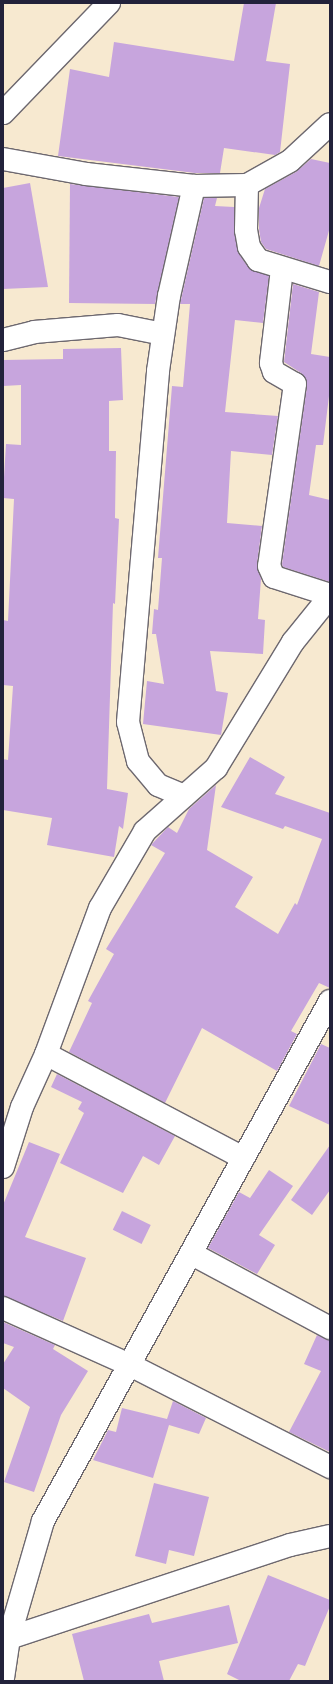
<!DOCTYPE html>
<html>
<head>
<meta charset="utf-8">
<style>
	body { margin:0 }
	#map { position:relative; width:333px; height:1684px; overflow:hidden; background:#f7e9d0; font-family:"Libre Bodoni",serif }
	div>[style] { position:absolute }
	.building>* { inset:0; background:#c7a5dd; transform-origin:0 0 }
	.roads { filter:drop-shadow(1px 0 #6d686f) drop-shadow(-1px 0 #6d686f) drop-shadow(0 1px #6d686f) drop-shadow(0 -1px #6d686f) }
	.minor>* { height:22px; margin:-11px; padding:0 11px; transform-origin:11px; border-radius:11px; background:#fff }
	span { translate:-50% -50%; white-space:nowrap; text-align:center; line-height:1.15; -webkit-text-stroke:3px #fcf5e5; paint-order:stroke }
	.frame { position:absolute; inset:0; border:4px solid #22223b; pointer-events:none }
</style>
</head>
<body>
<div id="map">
	<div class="building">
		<i style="clip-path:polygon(244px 3px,276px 3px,266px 61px,290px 64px,280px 152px,275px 155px,224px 148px,220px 173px,195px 173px,58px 156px,70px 69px,109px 77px,114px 42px,234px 61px)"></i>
		<i style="clip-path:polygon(311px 159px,330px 163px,330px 227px,319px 266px,266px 249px,261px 242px,259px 229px,259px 208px,265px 189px,296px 172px)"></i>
		<i style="clip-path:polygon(30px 183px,48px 287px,3px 289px,3px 188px)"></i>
		<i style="clip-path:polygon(70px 184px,179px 197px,155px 304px,69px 303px)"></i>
		<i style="clip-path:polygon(204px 198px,217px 198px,215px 206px,234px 207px,234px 232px,239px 254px,248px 267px,269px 276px,263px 323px,235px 320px,225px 412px,278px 416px,272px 455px,231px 451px,227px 523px,262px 526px,257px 564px,261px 579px,258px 619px,265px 620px,263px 654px,210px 651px,216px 691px,228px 693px,221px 735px,143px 724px,147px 681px,164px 684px,156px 634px,152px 634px,154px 609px,158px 610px,162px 558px,158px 558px,172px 386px,183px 387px,190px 304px,180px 304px)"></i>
		<i style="clip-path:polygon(293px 284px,319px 292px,311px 354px,330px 357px,330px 388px,323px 445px,316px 445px,309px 495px,330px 500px,330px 582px,283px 567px,282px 564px,307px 386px,301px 373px,284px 362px)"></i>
		<i style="clip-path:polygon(121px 348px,123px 400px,109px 401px,109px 451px,116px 451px,115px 518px,119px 519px,115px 604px,113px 603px,107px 789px,128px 793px,123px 829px,119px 826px,114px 857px,47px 845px,52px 818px,3px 810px,3px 759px,8px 760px,13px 686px,3px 685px,3px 620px,8px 621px,14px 499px,3px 498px,3px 494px,6px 444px,21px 445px,21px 385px,3px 386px,3px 360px,63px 359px,63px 349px)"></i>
		<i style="clip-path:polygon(250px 757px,285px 777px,275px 794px,330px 813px,330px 988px,319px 983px,291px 1031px,297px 1034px,277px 1071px,202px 1028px,165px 1103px,69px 1052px,92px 1003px,88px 1001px,114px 954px,106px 949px,165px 853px,151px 845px,168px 827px,177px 833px,189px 809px,216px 785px,207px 850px,253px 877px,235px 907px,278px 934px,295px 903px,297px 905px,322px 839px,285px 826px,283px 829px,221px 807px)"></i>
		<i style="clip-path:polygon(321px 1044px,330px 1048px,330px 1125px,289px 1106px)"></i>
		<i style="clip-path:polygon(57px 1074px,175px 1136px,159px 1165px,143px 1156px,123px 1193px,60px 1163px,84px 1113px,78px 1109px,82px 1102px,51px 1087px)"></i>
		<i style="clip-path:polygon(29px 1142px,60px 1154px,25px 1237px,86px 1258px,63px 1321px,3px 1296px,3px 1205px)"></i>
		<i style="clip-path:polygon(330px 1145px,330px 1190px,312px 1215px,291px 1200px)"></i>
		<i style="clip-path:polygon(269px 1170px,293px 1186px,259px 1235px,275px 1245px,257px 1274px,208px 1248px,239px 1192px,250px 1198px)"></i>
		<i style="left:122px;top:1211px;width:32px;height:21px;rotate:26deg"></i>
		<i style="clip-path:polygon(3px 1322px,55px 1345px,53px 1349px,88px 1371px,61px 1415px,34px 1492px,4px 1482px,30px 1407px,3px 1388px,3px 1364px,14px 1347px,3px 1343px)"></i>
		<i style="clip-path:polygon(317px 1335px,330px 1340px,330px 1452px,289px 1432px,321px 1371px,304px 1364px)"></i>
		<i style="clip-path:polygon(173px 1401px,206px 1418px,199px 1434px,169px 1425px,153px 1478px,93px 1460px,108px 1430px,116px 1432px,122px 1408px,167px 1419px)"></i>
		<i style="clip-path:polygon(154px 1483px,209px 1497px,194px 1556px,169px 1550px,166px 1564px,135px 1556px)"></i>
		<i style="clip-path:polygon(268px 1575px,330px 1600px,330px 1606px,305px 1666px,298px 1664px,289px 1681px,241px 1681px,227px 1674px)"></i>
		<i style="clip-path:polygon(229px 1605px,238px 1643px,159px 1661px,164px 1681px,84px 1681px,72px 1634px,149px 1614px,152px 1623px)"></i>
	</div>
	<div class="roads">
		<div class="minor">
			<i style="left:3px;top:113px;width:153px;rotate:-46.1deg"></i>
			<i style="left:3px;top:159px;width:84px;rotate:10.2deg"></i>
			<i style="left:86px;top:174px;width:109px;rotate:6.3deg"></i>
			<i style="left:194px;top:186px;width:53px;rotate:-1.1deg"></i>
			<i style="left:247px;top:185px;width:49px;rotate:-29.2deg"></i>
			<i style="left:290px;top:161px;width:54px;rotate:-42.8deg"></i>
			<i style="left:247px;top:185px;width:45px;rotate:91.3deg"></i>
			<i style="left:246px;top:230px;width:17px;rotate:80deg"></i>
			<i style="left:249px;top:247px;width:16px;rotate:55deg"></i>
			<i style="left:258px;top:260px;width:75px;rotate:17deg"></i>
			<i style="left:282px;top:269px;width:95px;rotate:96.7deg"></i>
			<i style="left:271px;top:363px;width:9px;rotate:72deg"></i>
			<i style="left:274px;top:372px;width:24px;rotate:30deg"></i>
			<i style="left:295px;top:384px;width:184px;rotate:98.1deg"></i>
			<i style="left:269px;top:566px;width:12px;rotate:66deg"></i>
			<i style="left:274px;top:577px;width:59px;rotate:17.8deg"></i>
			<i style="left:3px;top:340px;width:32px;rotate:-14deg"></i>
			<i style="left:34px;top:332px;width:84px;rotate:-4.8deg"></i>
			<i style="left:118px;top:325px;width:46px;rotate:11.3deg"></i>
			<i style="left:184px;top:796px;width:28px;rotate:-157deg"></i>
			<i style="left:158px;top:785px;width:31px;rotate:-130deg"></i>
			<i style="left:138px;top:761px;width:40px;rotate:-104.4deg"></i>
			<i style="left:128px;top:722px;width:352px;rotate:-85.1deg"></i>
			<i style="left:158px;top:371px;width:76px;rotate:-81.7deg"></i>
			<i style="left:169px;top:296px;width:113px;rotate:-77.2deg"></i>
			<i style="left:46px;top:1054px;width:223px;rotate:27.8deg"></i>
			<i style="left:3px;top:1167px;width:63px;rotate:-72.4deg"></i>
			<i style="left:22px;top:1107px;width:58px;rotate:-65.6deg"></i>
			<i style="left:46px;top:1054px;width:156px;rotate:-69.7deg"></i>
			<i style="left:100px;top:908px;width:89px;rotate:-59.7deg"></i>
			<i style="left:145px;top:831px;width:95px;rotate:-41.6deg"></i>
			<i style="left:216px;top:768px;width:148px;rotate:-58.6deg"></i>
			<i style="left:293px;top:642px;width:59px;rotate:-51.2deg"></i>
			<i style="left:192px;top:1254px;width:157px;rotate:28.2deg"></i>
			<i style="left:3px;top:1308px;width:139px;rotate:24.2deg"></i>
			<i style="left:130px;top:1365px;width:225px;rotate:27deg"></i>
			<i style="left:3px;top:1640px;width:302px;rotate:-18.3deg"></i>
			<i style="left:290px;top:1545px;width:41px;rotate:-12.7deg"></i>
			<i style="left:3px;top:1678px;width:40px;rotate:-81.5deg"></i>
			<i style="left:9px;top:1638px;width:122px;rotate:-73.8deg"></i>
			<i style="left:43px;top:1521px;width:594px;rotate:-61.1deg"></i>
		</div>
	</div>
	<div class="frame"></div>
</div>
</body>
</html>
